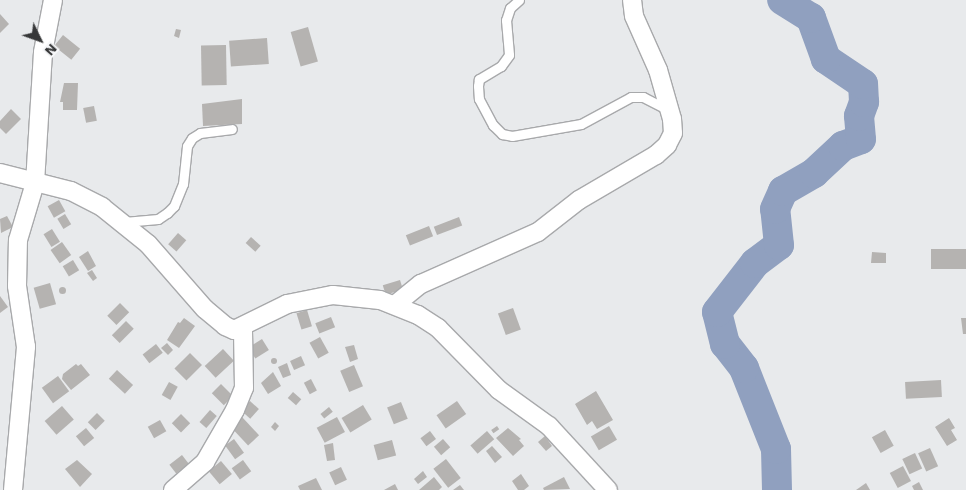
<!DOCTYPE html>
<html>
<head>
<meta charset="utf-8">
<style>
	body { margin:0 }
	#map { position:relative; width:966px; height:490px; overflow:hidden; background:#e8eaec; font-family:"Work Sans",sans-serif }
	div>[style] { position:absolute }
	.river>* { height:30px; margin:-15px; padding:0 15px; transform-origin:15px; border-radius:15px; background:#90a0bf }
	.building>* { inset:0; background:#b5b3b1; transform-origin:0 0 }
	.round { border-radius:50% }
	.roads { filter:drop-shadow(1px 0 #a8a9ab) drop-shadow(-1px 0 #a8a9ab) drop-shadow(0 1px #a8a9ab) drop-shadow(0 -1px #a8a9ab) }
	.lane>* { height:9px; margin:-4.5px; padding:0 4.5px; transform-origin:4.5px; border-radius:4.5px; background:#fff }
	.street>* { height:18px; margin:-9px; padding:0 9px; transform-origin:9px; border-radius:9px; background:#fff }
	span { translate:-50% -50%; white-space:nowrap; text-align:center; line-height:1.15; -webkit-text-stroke:4px #f6f7f9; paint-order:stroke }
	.north { position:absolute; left:15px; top:15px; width:50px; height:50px; -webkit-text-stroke:4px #f6f7f9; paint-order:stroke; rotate:132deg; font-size:14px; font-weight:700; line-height:20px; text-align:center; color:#373839 }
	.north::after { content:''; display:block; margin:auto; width:18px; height:22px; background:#373839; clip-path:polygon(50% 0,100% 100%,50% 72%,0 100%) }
</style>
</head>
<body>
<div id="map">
	<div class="river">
		<i style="left:777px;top:490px;width:41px;rotate:-91.4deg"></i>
		<i style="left:776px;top:449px;width:87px;rotate:-111.6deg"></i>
		<i style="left:744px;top:368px;width:31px;rotate:-128deg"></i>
		<i style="left:725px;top:344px;width:33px;rotate:-104deg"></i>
		<i style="left:717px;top:312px;width:62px;rotate:-52.2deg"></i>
		<i style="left:755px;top:263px;width:30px;rotate:-37deg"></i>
		<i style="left:779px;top:245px;width:36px;rotate:-96deg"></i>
		<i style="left:775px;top:209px;width:20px;rotate:-66deg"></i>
		<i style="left:783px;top:191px;width:36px;rotate:-30deg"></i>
		<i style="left:814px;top:173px;width:40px;rotate:-43deg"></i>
		<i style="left:843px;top:146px;width:19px;rotate:-21deg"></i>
		<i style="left:861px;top:139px;width:23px;rotate:-95deg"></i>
		<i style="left:859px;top:116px;width:15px;rotate:-70deg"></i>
		<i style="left:864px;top:102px;width:18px;rotate:-93deg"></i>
		<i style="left:863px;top:84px;width:45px;rotate:-146deg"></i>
		<i style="left:826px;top:59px;width:44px;rotate:-110.1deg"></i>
		<i style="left:811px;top:18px;width:34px;rotate:-148deg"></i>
	</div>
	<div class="building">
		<i style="clip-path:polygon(0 14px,9px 24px,0 33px)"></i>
		<i style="left:308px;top:27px;width:36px;height:18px;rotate:74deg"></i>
		<i style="clip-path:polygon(176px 29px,181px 30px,179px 38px,174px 36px)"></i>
		<i style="left:63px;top:35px;width:22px;height:14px;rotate:39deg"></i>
		<i style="left:267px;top:38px;width:26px;height:38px;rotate:86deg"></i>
		<i style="left:226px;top:45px;width:40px;height:25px;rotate:89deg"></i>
		<i style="clip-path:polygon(64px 83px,78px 83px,77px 110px,63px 110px,63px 102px,60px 102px)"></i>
		<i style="clip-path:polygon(242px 99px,242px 124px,203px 126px,202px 104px)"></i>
		<i style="left:94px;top:106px;width:15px;height:11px;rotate:79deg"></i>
		<i style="clip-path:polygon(11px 109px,21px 119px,6px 134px,0 128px,0 121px)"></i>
		<i style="left:59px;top:200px;width:13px;height:13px;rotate:61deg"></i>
		<i style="left:65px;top:214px;width:12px;height:9px;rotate:59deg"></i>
		<i style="clip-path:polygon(7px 216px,13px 227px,1px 233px,0 219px)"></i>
		<i style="left:459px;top:217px;width:9px;height:27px;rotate:69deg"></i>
		<i style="left:429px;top:226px;width:11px;height:25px;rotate:68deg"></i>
		<i style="left:52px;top:229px;width:15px;height:10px;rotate:58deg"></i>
		<i style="left:178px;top:233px;width:11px;height:15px;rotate:41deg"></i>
		<i style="left:251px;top:237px;width:13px;height:8px;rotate:42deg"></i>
		<i style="left:62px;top:242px;width:16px;height:14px;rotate:55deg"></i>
		<i style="left:966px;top:249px;width:20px;height:35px;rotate:90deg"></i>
		<i style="clip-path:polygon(88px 251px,96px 266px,88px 271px,79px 257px)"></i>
		<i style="clip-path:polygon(872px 252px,886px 253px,886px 263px,871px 263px)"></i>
		<i style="left:73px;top:260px;width:12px;height:12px;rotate:59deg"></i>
		<i style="clip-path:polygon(92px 270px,97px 278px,93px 281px,87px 273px)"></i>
		<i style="left:400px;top:280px;width:10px;height:18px;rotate:73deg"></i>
		<i style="left:50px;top:283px;width:22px;height:17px;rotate:74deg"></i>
		<i class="round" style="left:58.5px;top:286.5px;width:7px;height:7px"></i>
		<i style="clip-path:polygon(0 296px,8px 307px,0 313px)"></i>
		<i style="left:120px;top:303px;width:13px;height:18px;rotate:45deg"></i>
		<i style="left:513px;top:308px;width:23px;height:16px;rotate:70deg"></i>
		<i style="left:307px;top:310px;width:17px;height:11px;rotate:73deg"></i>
		<i style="left:331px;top:317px;width:11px;height:17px;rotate:68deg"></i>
		<i style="clip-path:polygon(184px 318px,195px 326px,179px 348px,167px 340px,178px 322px,180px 323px)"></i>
		<i style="clip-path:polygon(961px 318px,966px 318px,966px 334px,963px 334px)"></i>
		<i style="left:126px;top:321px;width:11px;height:20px;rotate:45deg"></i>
		<i style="left:320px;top:337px;width:18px;height:12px;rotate:61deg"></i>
		<i style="left:262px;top:339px;width:13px;height:16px;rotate:58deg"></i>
		<i style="clip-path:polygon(167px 343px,173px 350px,168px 355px,161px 348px)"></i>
		<i style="left:156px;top:344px;width:11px;height:17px;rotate:52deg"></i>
		<i style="clip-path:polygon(354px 345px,358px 359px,350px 362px,345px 347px)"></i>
		<i style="left:223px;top:349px;width:16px;height:25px;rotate:47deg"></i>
		<i style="left:190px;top:353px;width:17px;height:22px;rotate:45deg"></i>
		<i style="left:301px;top:356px;width:10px;height:12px;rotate:66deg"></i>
		<i class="round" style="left:271px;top:358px;width:6px;height:6px"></i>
		<i style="clip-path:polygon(287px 363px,291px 375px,283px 378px,278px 367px)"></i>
		<i style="clip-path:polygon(76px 364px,78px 366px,81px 364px,90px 375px,71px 390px,62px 379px,63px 374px)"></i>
		<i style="left:354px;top:365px;width:23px;height:15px;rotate:67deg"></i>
		<i style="left:117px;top:370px;width:22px;height:12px;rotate:43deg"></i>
		<i style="clip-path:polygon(273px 372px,281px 386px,268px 394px,261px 383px)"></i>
		<i style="left:58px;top:376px;width:19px;height:20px;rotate:54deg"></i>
		<i style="left:311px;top:379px;width:13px;height:8px;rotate:63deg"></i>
		<i style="left:941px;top:380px;width:17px;height:36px;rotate:87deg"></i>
		<i style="left:169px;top:382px;width:10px;height:15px;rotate:29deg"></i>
		<i style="left:221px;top:384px;width:17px;height:13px;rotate:45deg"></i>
		<i style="clip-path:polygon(596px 391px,613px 420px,597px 429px,592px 421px,587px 425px,575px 404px)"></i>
		<i style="left:293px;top:392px;width:11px;height:8px;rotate:41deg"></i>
		<i style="left:250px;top:401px;width:12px;height:13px;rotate:42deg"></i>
		<i style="left:457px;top:401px;width:16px;height:25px;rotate:55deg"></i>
		<i style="left:401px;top:402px;width:18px;height:15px;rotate:68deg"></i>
		<i style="left:363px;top:405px;width:17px;height:25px;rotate:59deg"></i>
		<i style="left:62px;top:406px;width:18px;height:23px;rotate:49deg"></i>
		<i style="left:329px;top:407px;width:6px;height:11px;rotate:51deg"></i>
		<i style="left:210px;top:410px;width:9px;height:16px;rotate:41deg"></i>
		<i style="left:97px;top:413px;width:11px;height:13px;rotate:45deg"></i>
		<i style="left:181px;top:414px;width:13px;height:13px;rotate:45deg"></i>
		<i style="left:242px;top:417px;width:25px;height:15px;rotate:47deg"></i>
		<i style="left:337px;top:417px;width:17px;height:23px;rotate:62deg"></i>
		<i style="clip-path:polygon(949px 418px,955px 428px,951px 430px,957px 440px,947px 446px,935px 427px)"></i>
		<i style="left:160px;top:420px;width:13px;height:14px;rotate:61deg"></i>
		<i style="clip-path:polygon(275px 422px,279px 426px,275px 431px,271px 427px)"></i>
		<i style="left:497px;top:426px;width:4px;height:7px;rotate:56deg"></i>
		<i style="left:609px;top:426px;width:16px;height:21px;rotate:60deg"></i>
		<i style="left:86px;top:428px;width:13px;height:13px;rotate:51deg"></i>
		<i style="clip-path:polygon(508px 428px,521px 439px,519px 440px,524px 446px,513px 456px,496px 438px)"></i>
		<i style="left:885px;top:430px;width:18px;height:15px;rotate:61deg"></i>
		<i style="left:430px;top:431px;width:10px;height:12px;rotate:53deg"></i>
		<i style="left:487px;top:431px;width:11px;height:22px;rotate:49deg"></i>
		<i style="clip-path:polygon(545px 436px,552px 446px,546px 451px,538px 442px)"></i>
		<i style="left:234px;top:439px;width:17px;height:11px;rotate:54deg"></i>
		<i style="left:443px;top:439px;width:11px;height:12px;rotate:49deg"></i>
		<i style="left:392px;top:440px;width:16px;height:19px;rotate:75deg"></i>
		<i style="clip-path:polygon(333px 443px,335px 460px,327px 461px,324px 445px)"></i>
		<i style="clip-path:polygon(492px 446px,502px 457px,495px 463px,486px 451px)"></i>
		<i style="left:930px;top:448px;width:20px;height:13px;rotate:66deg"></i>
		<i style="left:915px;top:453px;width:17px;height:14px;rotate:65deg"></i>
		<i style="left:182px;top:455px;width:11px;height:16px;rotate:52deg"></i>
		<i style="left:446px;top:459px;width:24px;height:16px;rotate:52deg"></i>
		<i style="clip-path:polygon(77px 460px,92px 474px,80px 487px,65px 469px)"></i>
		<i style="left:243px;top:460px;width:14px;height:14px;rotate:54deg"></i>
		<i style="left:221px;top:461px;width:17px;height:16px;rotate:50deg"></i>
		<i style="left:903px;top:466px;width:17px;height:15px;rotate:62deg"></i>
		<i style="left:341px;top:467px;width:14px;height:13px;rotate:65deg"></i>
		<i style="clip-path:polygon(423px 471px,427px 477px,418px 484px,414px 479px)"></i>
		<i style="clip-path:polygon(521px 474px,529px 486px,524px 490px,518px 490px,512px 481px)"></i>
		<i style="clip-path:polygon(434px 477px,442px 487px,439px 490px,419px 490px)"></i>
		<i style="clip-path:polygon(564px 477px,570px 489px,544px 490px,543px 488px)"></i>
		<i style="clip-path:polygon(316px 478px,322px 490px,300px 490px,298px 486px)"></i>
		<i style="clip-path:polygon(919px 482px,923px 490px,914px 490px,912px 486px)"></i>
		<i style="clip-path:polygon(866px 483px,870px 490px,856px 490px)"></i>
		<i style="clip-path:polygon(395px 484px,398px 490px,384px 490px)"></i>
		<i style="clip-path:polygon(460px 485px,464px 490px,453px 490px)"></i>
	</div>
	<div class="roads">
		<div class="lane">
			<i style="left:519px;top:0;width:12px;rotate:138deg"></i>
			<i style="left:510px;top:8px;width:13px;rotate:108deg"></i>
			<i style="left:506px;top:20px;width:35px;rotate:85deg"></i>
			<i style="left:509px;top:55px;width:14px;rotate:126deg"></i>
			<i style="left:501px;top:66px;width:26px;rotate:149deg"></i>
			<i style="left:479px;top:79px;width:7px;rotate:98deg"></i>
			<i style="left:478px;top:86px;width:13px;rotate:86deg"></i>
			<i style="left:479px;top:99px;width:30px;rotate:62deg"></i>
			<i style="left:493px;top:125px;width:13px;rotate:45deg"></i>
			<i style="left:502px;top:134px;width:10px;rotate:11deg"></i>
			<i style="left:512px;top:136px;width:70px;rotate:-9.9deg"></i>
			<i style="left:581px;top:124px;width:57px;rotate:-28.4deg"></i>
			<i style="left:631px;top:97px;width:12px"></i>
			<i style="left:643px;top:97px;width:28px;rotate:27deg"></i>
			<i style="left:124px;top:222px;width:34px;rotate:-5deg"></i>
			<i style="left:158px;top:219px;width:11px;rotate:-34deg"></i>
			<i style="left:167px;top:213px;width:10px;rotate:-45deg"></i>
			<i style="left:174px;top:206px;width:24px;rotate:-68deg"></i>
			<i style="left:183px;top:184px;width:38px;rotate:-84deg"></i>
			<i style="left:187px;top:146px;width:9px;rotate:-58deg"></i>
			<i style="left:192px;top:138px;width:9px;rotate:-32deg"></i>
			<i style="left:200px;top:133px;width:32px;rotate:-7deg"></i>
		</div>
		<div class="street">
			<i style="left:0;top:173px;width:73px;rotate:14.2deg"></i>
			<i style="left:71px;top:191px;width:35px;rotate:27deg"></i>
			<i style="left:102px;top:207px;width:59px;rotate:38.8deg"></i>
			<i style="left:148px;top:244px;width:86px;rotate:48.8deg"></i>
			<i style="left:205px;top:309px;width:26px;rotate:40deg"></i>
			<i style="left:225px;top:326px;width:10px;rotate:24deg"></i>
			<i style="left:234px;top:330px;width:59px;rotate:-26.1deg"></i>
			<i style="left:287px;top:304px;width:47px;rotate:-11.1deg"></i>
			<i style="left:333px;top:295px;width:47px;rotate:6.1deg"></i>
			<i style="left:380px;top:300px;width:41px;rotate:21.5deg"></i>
			<i style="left:418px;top:315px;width:24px;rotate:33deg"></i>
			<i style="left:438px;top:328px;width:87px;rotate:45.5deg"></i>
			<i style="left:499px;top:390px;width:62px;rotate:35.8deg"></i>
			<i style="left:549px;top:426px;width:87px;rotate:47.3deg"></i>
			<i style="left:396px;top:304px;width:32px;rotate:-39deg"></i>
			<i style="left:421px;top:284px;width:128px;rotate:-24deg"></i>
			<i style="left:538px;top:232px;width:52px;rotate:-38deg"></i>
			<i style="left:579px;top:200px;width:89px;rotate:-30.3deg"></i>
			<i style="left:656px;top:155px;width:15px;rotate:-42deg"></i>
			<i style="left:667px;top:145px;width:13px;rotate:-63deg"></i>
			<i style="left:673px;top:133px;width:14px;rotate:-94deg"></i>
			<i style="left:672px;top:119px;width:51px;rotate:-105.9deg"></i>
			<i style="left:658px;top:70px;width:59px;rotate:-114deg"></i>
			<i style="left:634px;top:16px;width:16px;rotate:-97deg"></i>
			<i style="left:13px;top:490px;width:144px;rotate:-84.8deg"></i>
			<i style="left:26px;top:347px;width:62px;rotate:-98.4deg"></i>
			<i style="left:17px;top:286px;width:46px;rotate:-88.8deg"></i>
			<i style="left:18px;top:240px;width:59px;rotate:-73.4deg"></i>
			<i style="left:35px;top:183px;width:131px;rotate:-86.5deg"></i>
			<i style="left:43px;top:52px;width:53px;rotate:-79.1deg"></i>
			<i style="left:173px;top:490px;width:43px;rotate:-41.2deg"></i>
			<i style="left:205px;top:462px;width:60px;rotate:-60deg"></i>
			<i style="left:235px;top:410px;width:24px;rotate:-68deg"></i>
			<i style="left:244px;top:388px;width:60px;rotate:-91deg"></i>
		</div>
	</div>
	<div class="north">N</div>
</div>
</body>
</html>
